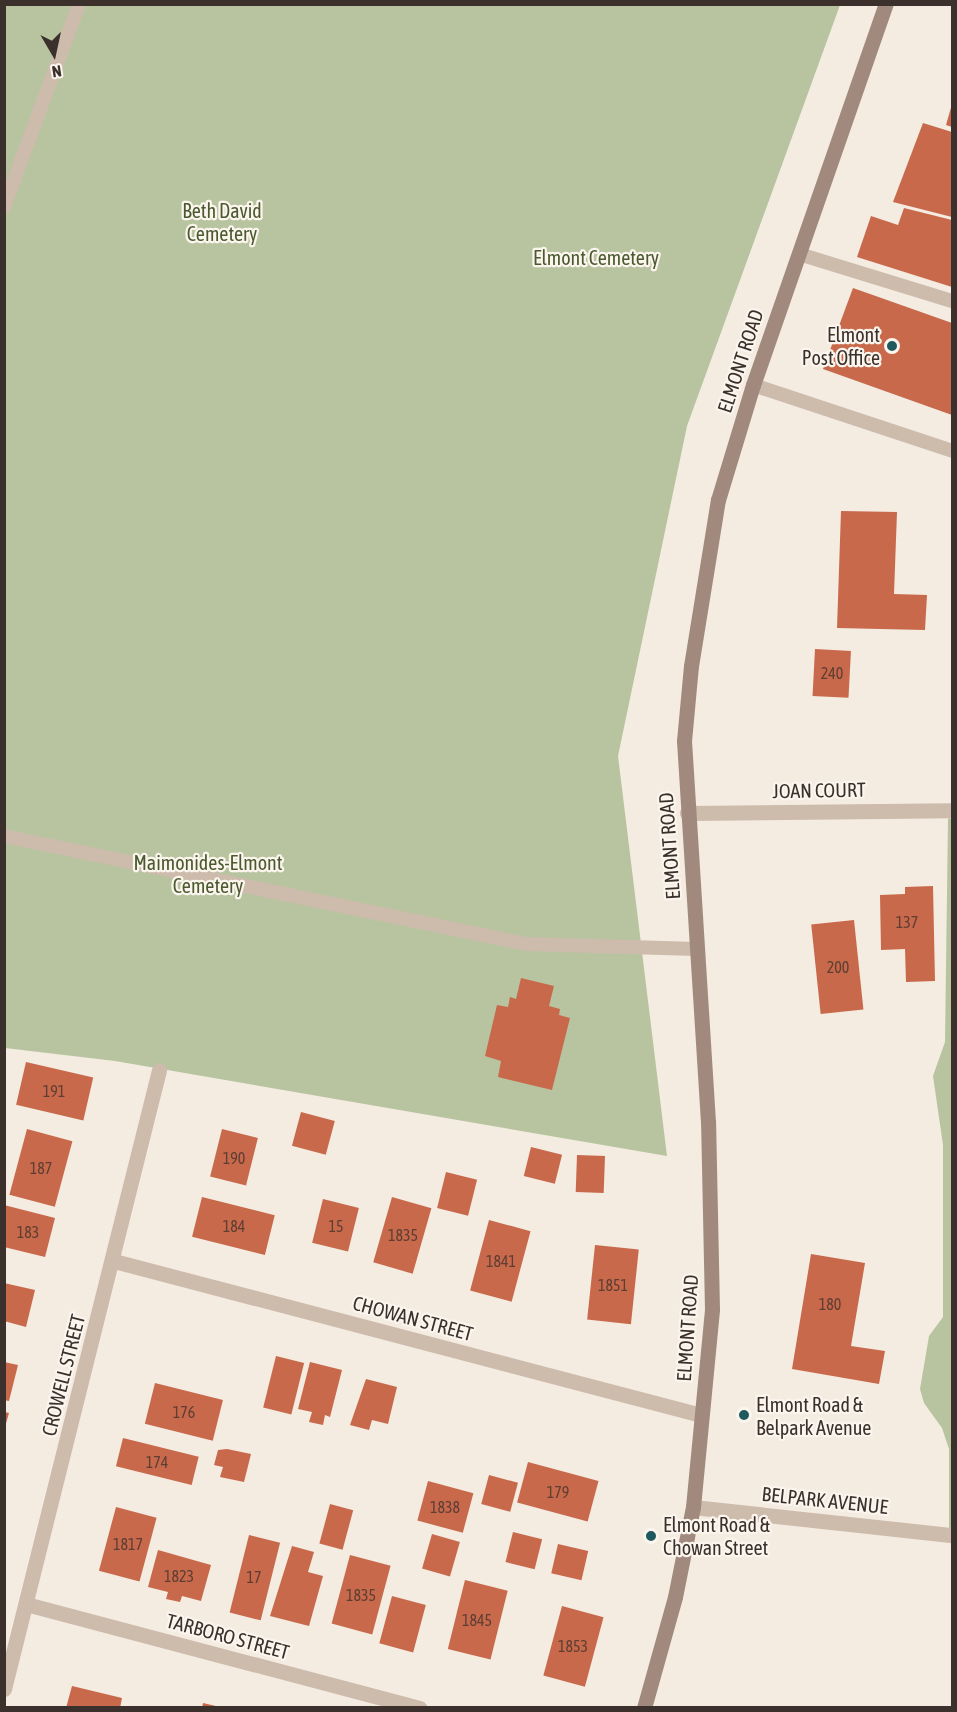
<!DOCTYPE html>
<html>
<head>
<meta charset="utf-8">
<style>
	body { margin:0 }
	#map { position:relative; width:957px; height:1712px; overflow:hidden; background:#f4ebe1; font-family:"Asap Condensed",sans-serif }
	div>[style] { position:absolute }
	.green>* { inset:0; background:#b8c4a0 }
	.building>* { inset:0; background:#c8694b; transform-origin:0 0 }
	.service>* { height:14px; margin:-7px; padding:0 7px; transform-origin:7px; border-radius:7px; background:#cdbbac }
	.minor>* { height:15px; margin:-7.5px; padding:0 7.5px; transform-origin:7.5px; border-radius:7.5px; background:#cdbbac }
	.secondary>* { height:15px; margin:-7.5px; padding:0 7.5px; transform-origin:7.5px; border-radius:7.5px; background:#a18a7d }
	.dots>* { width:16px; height:16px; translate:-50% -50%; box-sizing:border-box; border:3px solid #fbf5ee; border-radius:50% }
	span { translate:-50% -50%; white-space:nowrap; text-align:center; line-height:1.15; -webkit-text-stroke:4.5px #fbf5ee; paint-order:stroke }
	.number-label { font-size:16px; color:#5e3e33 }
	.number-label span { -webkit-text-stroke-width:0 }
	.park-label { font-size:20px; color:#4a5a2e }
	.poi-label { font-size:20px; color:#3b302b }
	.right { translate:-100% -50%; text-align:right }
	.left { translate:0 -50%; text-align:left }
	.street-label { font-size:20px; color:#3b302b }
	.frame { position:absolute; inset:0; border:6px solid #3b302b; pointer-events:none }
	.north { position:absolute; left:24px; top:24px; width:60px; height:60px; -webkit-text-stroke:4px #fbf5ee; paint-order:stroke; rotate:171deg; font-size:16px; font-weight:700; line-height:24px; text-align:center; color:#3b302b }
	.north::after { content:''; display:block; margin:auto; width:21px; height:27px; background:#3b302b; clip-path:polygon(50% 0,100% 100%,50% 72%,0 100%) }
</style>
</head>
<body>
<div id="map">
	<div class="green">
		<i style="clip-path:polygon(5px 5px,840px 5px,687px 426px,618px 756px,667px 1156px,115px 1061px,5px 1048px)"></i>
		<i style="clip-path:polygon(948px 818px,952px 819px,952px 1528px,949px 1528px,949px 1449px,942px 1428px,924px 1403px,920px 1389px,929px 1336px,943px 1317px,943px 1145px,933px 1076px,945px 1042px)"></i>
	</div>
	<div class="building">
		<i style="clip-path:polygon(952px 104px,952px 127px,946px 125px)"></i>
		<i style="clip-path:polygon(923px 123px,952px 132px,952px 217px,893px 202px)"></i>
		<i style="clip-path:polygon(904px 208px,952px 220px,952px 287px,857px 257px,871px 216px,898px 225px)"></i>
		<i style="clip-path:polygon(853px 288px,952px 323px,952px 415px,823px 369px)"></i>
		<i style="clip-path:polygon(841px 511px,897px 512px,894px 594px,927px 595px,925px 630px,837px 628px)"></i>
		<i style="left:815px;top:649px;width:36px;height:47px;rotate:3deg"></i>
		<i style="clip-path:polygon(933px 886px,935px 981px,906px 982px,905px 949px,881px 950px,880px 895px,905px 894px,905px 887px)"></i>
		<i style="left:854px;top:920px;width:90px;height:43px;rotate:84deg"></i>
		<i style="clip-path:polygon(521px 978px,554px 986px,549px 1006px,560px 1009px,559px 1015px,570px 1018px,552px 1090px,498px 1077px,501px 1061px,485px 1056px,497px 1005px,508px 1007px,510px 997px,516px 999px)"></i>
		<i style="left:26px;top:1062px;width:69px;height:44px;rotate:13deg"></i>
		<i style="left:301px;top:1112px;width:35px;height:35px;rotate:15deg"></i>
		<i style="left:27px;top:1129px;width:47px;height:68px;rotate:15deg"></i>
		<i style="left:222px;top:1129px;width:37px;height:49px;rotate:14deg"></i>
		<i style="left:531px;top:1147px;width:32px;height:30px;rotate:14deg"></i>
		<i style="left:577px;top:1155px;width:28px;height:37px;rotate:2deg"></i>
		<i style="left:446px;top:1172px;width:32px;height:37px;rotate:14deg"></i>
		<i style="left:202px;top:1197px;width:75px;height:41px;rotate:14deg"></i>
		<i style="left:392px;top:1197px;width:41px;height:68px;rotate:16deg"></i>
		<i style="left:323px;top:1199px;width:37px;height:45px;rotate:14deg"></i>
		<i style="clip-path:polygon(4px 1205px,55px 1218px,45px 1257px,4px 1247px)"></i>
		<i style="left:489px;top:1220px;width:43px;height:73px;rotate:15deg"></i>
		<i style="left:595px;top:1245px;width:44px;height:75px;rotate:6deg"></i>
		<i style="clip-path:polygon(811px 1254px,865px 1263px,851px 1346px,885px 1351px,879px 1384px,792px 1369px)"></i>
		<i style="clip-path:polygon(4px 1283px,35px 1290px,26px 1327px,4px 1321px)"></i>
		<i style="left:276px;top:1356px;width:29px;height:53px;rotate:14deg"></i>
		<i style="clip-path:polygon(4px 1362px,18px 1365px,9px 1401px,4px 1400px)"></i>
		<i style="clip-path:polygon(310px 1362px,342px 1370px,330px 1417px,325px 1415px,323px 1425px,309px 1422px,312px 1412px,298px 1409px)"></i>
		<i style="clip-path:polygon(366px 1379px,397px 1387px,388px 1424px,372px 1420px,369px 1430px,350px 1425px)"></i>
		<i style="left:155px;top:1383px;width:70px;height:42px;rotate:14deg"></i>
		<i style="clip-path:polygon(4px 1412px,9px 1413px,5px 1427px,4px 1427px)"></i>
		<i style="left:123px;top:1438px;width:78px;height:29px;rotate:14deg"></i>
		<i style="clip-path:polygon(227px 1449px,251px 1454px,244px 1482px,220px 1477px,223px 1467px,214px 1465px,218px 1450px)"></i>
		<i style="left:528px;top:1462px;width:73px;height:42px;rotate:15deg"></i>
		<i style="left:489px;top:1475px;width:30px;height:30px;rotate:15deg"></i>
		<i style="left:428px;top:1481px;width:47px;height:41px;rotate:15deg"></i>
		<i style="left:330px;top:1504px;width:24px;height:41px;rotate:15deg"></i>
		<i style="left:116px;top:1507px;width:42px;height:66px;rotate:15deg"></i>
		<i style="left:513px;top:1532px;width:30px;height:31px;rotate:14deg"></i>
		<i style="left:432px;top:1534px;width:29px;height:36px;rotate:16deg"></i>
		<i style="left:249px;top:1535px;width:32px;height:80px;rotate:14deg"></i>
		<i style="left:558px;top:1544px;width:31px;height:30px;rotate:13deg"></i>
		<i style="clip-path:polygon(292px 1546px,314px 1552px,308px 1572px,323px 1576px,309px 1626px,270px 1616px)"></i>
		<i style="clip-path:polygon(158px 1550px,211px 1565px,201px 1601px,182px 1596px,180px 1602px,166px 1599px,168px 1592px,148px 1587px)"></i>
		<i style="left:350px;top:1555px;width:42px;height:71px;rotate:15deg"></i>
		<i style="left:465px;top:1580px;width:44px;height:71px;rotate:14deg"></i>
		<i style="left:392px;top:1596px;width:35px;height:49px;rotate:15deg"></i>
		<i style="left:562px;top:1606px;width:43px;height:72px;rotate:15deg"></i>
		<i style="clip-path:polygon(72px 1686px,122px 1698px,120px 1708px,66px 1708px)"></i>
		<i style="clip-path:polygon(203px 1703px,220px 1707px,220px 1708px,202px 1708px)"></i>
	</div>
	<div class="service">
		<i style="left:4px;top:207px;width:216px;rotate:-69.7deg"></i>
		<i style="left:799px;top:254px;width:160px;rotate:17.1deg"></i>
		<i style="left:753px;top:385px;width:210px;rotate:18.3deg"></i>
		<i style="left:4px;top:836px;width:533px;rotate:11.69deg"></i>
		<i style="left:526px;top:944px;width:171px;rotate:1.7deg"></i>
	</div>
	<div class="minor">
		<i style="left:687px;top:813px;width:265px;rotate:-0.6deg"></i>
		<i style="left:114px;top:1261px;width:607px;rotate:14.7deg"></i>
		<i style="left:693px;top:1507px;width:261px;rotate:6.2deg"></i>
		<i style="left:26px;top:1604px;width:407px;rotate:14.8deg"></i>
		<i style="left:4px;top:1689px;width:638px;rotate:-75.94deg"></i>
	</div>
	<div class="secondary">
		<i style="left:644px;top:1708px;width:115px;rotate:-74.4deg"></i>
		<i style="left:675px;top:1597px;width:92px;rotate:-78.7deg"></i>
		<i style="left:693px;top:1507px;width:199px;rotate:-84.5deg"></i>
		<i style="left:712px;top:1309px;width:187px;rotate:-91.2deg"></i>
		<i style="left:708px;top:1122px;width:382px;rotate:-93.6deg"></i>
		<i style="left:684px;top:741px;width:75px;rotate:-84.7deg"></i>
		<i style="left:691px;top:666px;width:168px;rotate:-80.8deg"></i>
		<i style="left:718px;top:500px;width:120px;rotate:-73.1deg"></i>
		<i style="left:753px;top:385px;width:404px;rotate:-70.8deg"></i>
	</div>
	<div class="dots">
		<i style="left:892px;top:346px;background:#1f5a5e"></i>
		<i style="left:744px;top:1415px;background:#1f5a5e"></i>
		<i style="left:651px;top:1536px;background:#1f5a5e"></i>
	</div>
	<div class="number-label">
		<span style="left:832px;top:673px">240</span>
		<span style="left:907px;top:922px">137</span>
		<span style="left:838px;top:967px">200</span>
		<span style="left:54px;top:1091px">191</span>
		<span style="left:234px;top:1158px">190</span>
		<span style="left:41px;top:1168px">187</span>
		<span style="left:234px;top:1226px">184</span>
		<span style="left:336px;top:1226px">15</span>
		<span style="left:28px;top:1232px">183</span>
		<span style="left:403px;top:1235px">1835</span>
		<span style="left:501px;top:1261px">1841</span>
		<span style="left:613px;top:1285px">1851</span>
		<span style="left:830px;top:1304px">180</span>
		<span style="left:184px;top:1412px">176</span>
		<span style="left:157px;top:1462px">174</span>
		<span style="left:558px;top:1492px">179</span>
		<span style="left:445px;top:1507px">1838</span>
		<span style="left:128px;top:1544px">1817</span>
		<span style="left:179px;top:1576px">1823</span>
		<span style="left:254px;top:1577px">17</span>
		<span style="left:361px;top:1595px">1835</span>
		<span style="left:477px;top:1620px">1845</span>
		<span style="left:573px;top:1646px">1853</span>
	</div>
	<div class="park-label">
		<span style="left:222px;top:222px">Beth David<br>Cemetery</span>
		<span style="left:596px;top:257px">Elmont Cemetery</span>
		<span style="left:208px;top:874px">Maimonides-Elmont<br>Cemetery</span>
	</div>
	<div class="poi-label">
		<span class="right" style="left:880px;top:346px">Elmont<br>Post Office</span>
		<span class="left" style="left:756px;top:1416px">Elmont Road &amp;<br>Belpark Avenue</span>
		<span class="left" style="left:663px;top:1536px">Elmont Road &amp;<br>Chowan Street</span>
	</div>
	<div class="street-label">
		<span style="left:740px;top:361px;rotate:-72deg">ELMONT ROAD</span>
		<span style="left:819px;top:790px;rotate:-1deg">JOAN COURT</span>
		<span style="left:669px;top:846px;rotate:-94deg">ELMONT ROAD</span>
		<span style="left:413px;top:1318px;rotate:15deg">CHOWAN STREET</span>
		<span style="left:687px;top:1328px;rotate:-86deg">ELMONT ROAD</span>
		<span style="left:63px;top:1375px;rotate:-76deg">CROWELL STREET</span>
		<span style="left:825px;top:1500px;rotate:6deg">BELPARK AVENUE</span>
		<span style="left:228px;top:1636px;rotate:15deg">TARBORO STREET</span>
	</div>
	<div class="frame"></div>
	<div class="north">N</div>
</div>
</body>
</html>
